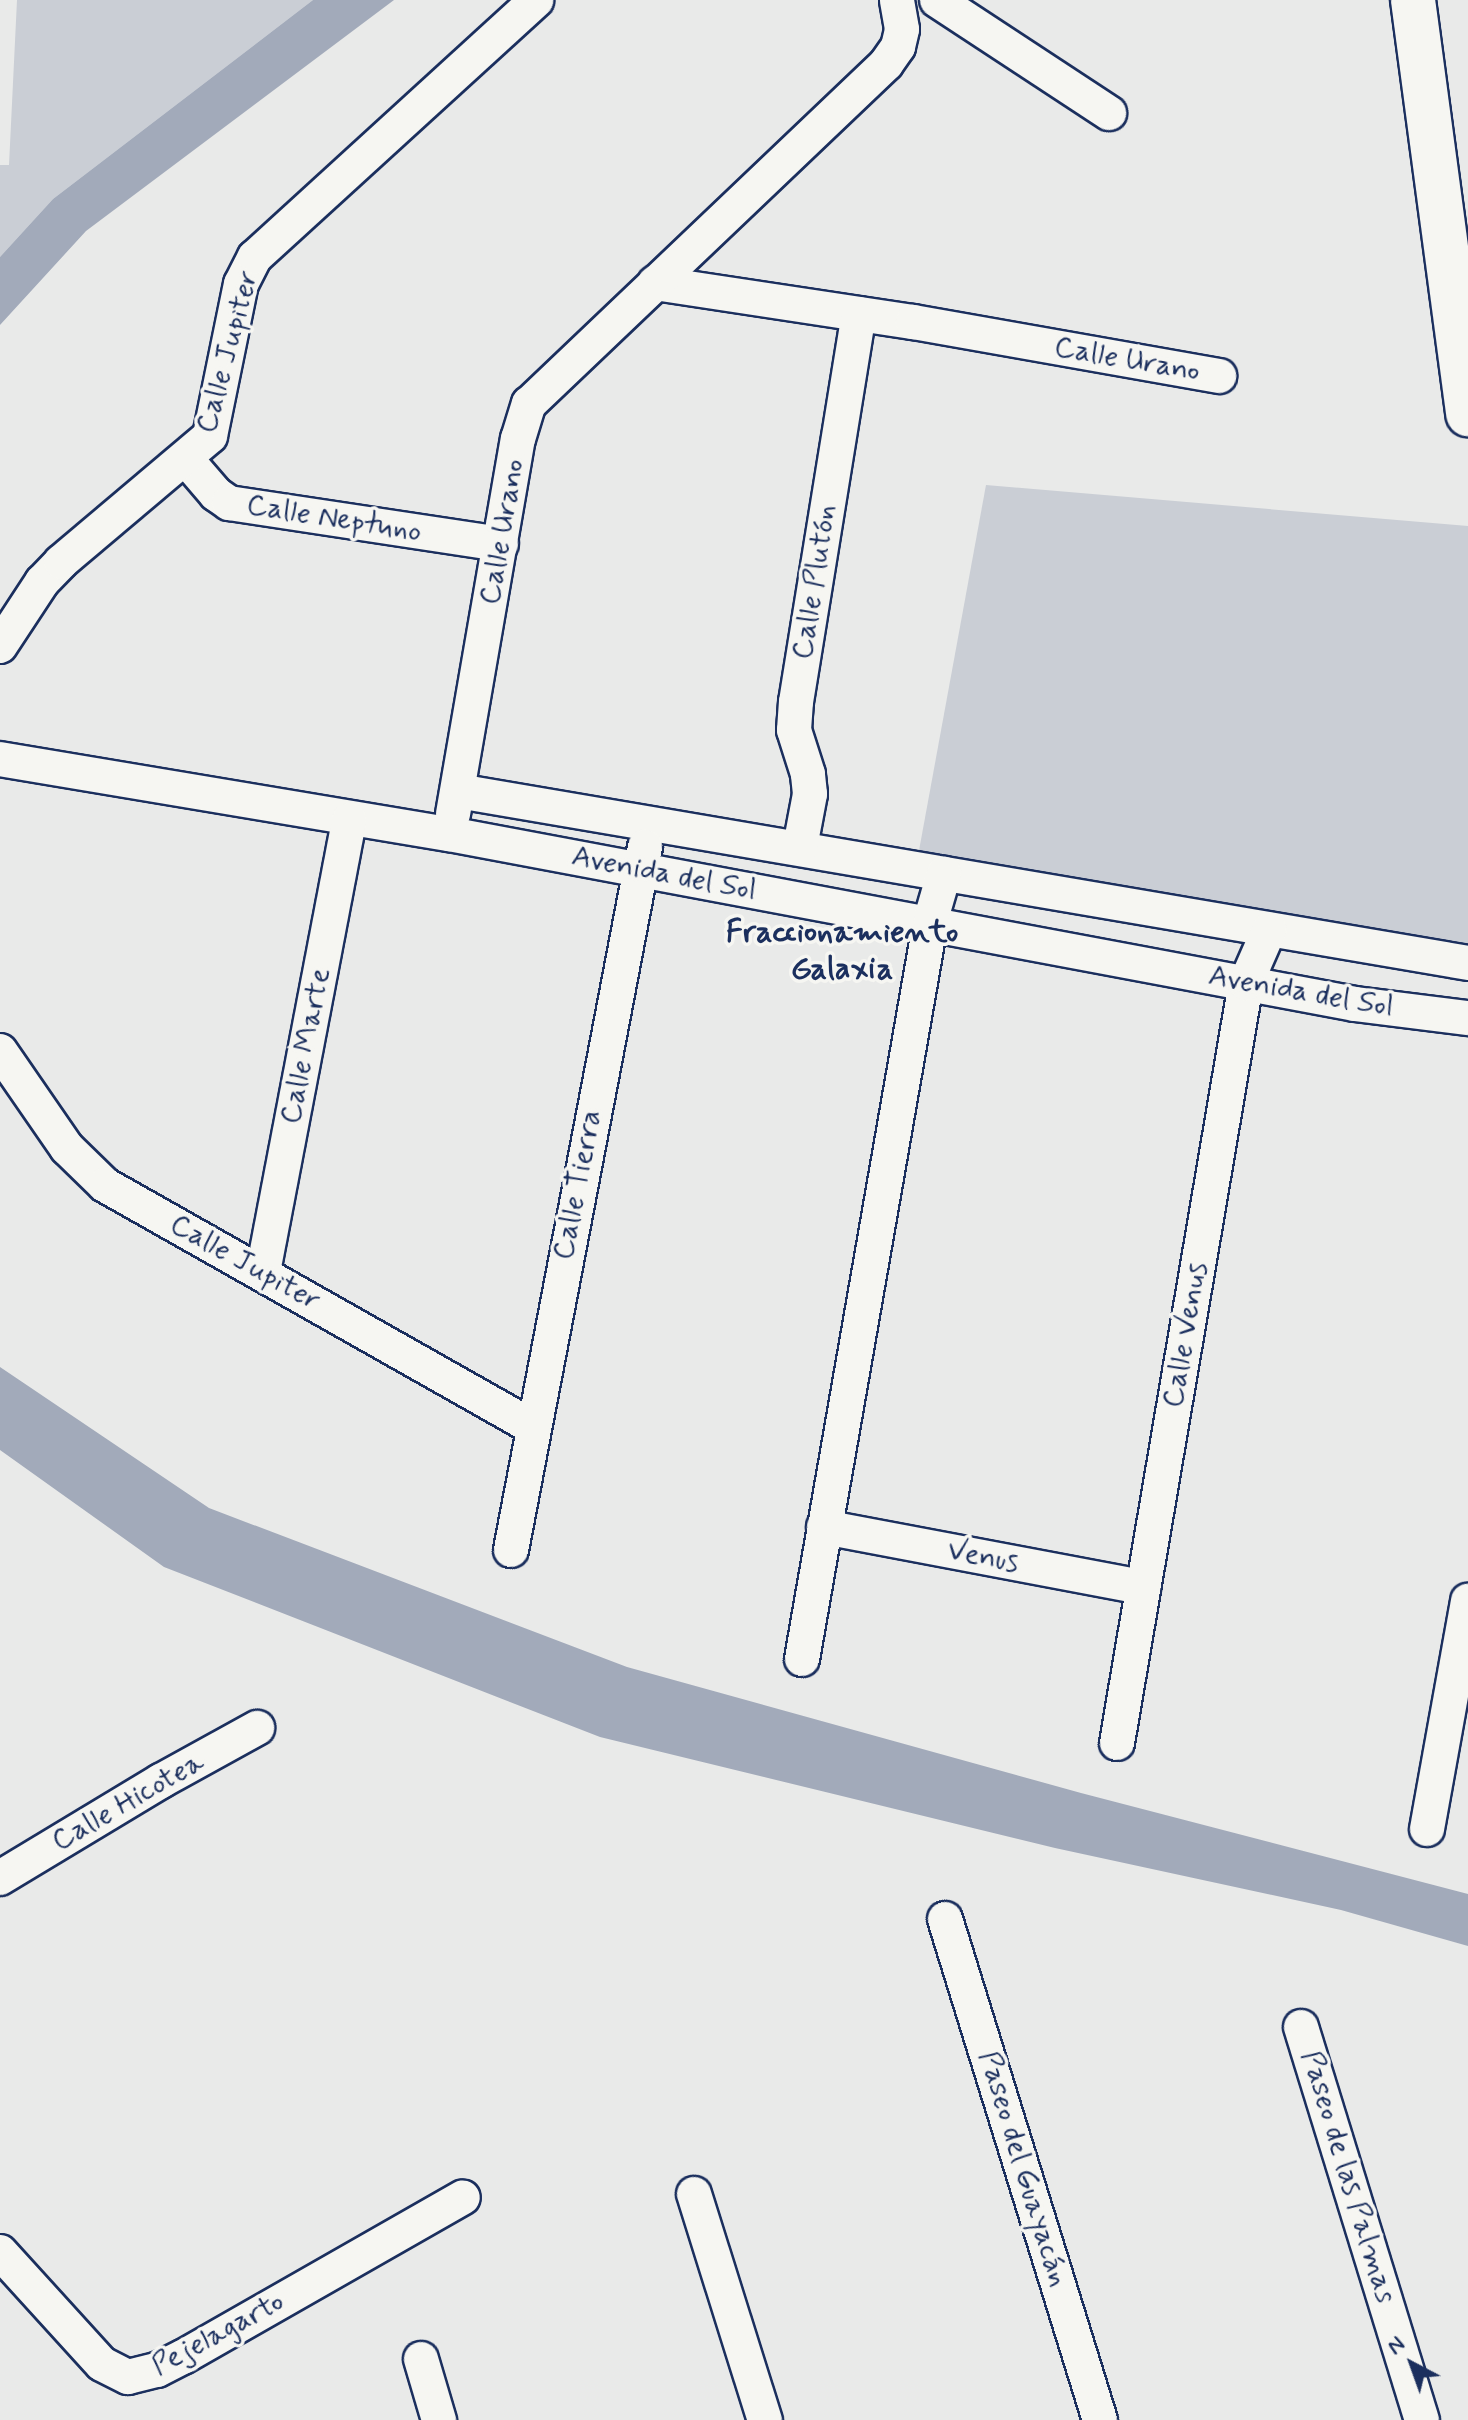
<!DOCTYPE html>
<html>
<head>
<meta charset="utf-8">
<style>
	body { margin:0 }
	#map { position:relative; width:1468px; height:2420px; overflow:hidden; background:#e9eae9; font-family:Mynerve,sans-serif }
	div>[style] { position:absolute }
	.green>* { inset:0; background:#caced5 }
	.water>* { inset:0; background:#a2aaba }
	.roads { filter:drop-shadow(2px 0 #1b2f5e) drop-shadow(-2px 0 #1b2f5e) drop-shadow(0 2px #1b2f5e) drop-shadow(0 -2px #1b2f5e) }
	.minor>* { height:34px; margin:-17px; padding:0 17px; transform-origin:17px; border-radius:17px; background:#f6f6f2 }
	.secondary>* { height:44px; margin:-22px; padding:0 22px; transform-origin:22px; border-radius:22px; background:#f6f6f2 }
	span { translate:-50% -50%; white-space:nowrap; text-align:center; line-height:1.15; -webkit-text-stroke:7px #f6f6f2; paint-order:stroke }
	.street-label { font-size:30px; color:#1b2f5e }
	.neighbourhood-label { font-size:32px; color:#1b2f5e; font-weight:700 }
	.north { position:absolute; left:1372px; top:2324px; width:80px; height:80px; -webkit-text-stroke:6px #f6f6f2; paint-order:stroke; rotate:319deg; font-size:22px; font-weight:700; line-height:32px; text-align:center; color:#1b2f5e }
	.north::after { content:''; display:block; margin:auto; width:28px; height:36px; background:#1b2f5e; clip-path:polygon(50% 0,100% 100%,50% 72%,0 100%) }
</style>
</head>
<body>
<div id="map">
	<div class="green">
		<i style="clip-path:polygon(17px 0,313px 0,53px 199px,0 257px,0 165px,9px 165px)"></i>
		<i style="clip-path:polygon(986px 485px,1468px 526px,1468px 963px,916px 867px)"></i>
	</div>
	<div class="water">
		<i style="clip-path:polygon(313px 0,394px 0,86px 231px,0 325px,0 257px,53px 199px)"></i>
		<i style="clip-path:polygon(0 1367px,209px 1508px,627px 1667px,1081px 1793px,1468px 1894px,1468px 1946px,1341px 1910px,1055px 1848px,600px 1737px,164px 1567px,0 1450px)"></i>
	</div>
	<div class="roads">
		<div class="minor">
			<i style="left:937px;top:0;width:206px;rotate:33.3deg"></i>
			<i style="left:655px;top:283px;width:261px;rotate:8.6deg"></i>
			<i style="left:913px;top:322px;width:311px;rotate:10deg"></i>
			<i style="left:186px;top:459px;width:46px;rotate:49.4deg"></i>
			<i style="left:216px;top:494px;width:16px;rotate:35deg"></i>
			<i style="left:229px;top:503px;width:275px;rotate:8.6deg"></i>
			<i style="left:0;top:646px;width:77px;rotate:-56.7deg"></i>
			<i style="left:42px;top:582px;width:28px;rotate:-46deg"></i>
			<i style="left:61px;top:562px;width:195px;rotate:-40.2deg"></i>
			<i style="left:210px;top:436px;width:155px;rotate:-78.5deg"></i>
			<i style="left:241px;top:284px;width:30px;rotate:-63deg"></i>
			<i style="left:255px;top:257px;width:381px;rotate:-42.4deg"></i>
			<i style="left:0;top:759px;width:455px;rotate:9.5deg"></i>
			<i style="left:449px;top:834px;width:922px;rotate:10.63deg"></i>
			<i style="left:1355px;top:1004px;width:114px;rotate:7.1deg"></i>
			<i style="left:458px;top:791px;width:1025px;rotate:9.66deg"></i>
			<i style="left:453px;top:814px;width:381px;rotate:-80.2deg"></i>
			<i style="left:518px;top:439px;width:37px;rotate:-73deg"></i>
			<i style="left:529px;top:404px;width:493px;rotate:-43.6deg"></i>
			<i style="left:886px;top:64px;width:21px;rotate:-55deg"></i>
			<i style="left:898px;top:47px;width:18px;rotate:-77deg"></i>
			<i style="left:902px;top:29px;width:29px;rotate:-100deg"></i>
			<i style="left:800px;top:847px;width:54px;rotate:-79.3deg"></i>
			<i style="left:810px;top:794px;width:20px;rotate:-96deg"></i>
			<i style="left:808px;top:774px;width:46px;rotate:-107.7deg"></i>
			<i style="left:794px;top:730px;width:28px;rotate:-86deg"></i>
			<i style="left:796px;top:702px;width:393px;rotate:-80.8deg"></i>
			<i style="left:0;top:1051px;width:118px;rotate:55.4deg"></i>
			<i style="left:67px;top:1148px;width:53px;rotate:44.2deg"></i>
			<i style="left:105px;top:1185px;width:491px;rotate:29.5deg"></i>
			<i style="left:263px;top:1272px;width:460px;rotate:-79.2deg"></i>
			<i style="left:824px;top:1527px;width:325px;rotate:10.7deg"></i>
			<i style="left:511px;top:1550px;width:716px;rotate:-79.21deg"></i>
			<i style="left:802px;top:1659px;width:751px;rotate:-80.11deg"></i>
			<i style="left:931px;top:919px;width:47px;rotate:-73.9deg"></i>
			<i style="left:1117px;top:1743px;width:771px;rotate:-80.37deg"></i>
			<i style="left:1246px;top:983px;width:58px;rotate:-66.5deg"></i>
			<i style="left:1427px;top:1829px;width:232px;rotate:-79.8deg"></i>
			<i style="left:0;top:1878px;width:188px;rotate:-31.1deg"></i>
			<i style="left:161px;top:1781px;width:110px;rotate:-28.9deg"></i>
			<i style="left:945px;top:1919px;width:524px;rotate:72.81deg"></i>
			<i style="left:1301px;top:2027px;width:411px;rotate:72.9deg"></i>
			<i style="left:694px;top:2194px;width:237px;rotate:72.6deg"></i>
			<i style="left:0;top:2252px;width:151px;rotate:47.7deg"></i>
			<i style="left:102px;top:2364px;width:29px;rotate:27deg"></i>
			<i style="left:128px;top:2377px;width:30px;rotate:-14deg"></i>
			<i style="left:157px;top:2370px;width:29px;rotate:-27deg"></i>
			<i style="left:183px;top:2357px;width:322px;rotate:-29.7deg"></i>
			<i style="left:421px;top:2359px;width:64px;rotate:73.6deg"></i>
		</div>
		<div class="secondary">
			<i style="left:1413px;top:0;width:418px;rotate:82.4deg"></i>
		</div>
	</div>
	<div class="street-label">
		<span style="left:228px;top:352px;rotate:-75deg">Calle Jupiter</span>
		<span style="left:1127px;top:360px;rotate:10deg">Calle Urano</span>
		<span style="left:334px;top:519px;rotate:9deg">Calle Neptuno</span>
		<span style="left:503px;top:532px;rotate:-80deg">Calle Urano</span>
		<span style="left:815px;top:582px;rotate:-81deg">Calle Plutón</span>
		<span style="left:664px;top:874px;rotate:11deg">Avenida del Sol</span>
		<span style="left:1301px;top:992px;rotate:10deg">Avenida del Sol</span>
		<span style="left:306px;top:1046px;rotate:-79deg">Calle Marte</span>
		<span style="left:578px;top:1185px;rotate:-79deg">Calle Tierra</span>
		<span style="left:245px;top:1263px;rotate:29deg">Calle Jupiter</span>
		<span style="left:1186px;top:1335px;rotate:-80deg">Calle Venus</span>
		<span style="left:983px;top:1557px;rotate:11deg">Venus</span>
		<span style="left:128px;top:1802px;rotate:-30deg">Calle Hicotea</span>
		<span style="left:1023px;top:2169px;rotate:73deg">Paseo del Guayacán</span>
		<span style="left:1348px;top:2177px;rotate:73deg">Paseo de las Palmas</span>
		<span style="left:218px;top:2334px;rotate:-28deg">Pejelagarto</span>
	</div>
	<div class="neighbourhood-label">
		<span style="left:842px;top:951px">Fraccionamiento<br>Galaxia</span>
	</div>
	<div class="north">N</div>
</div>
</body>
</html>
